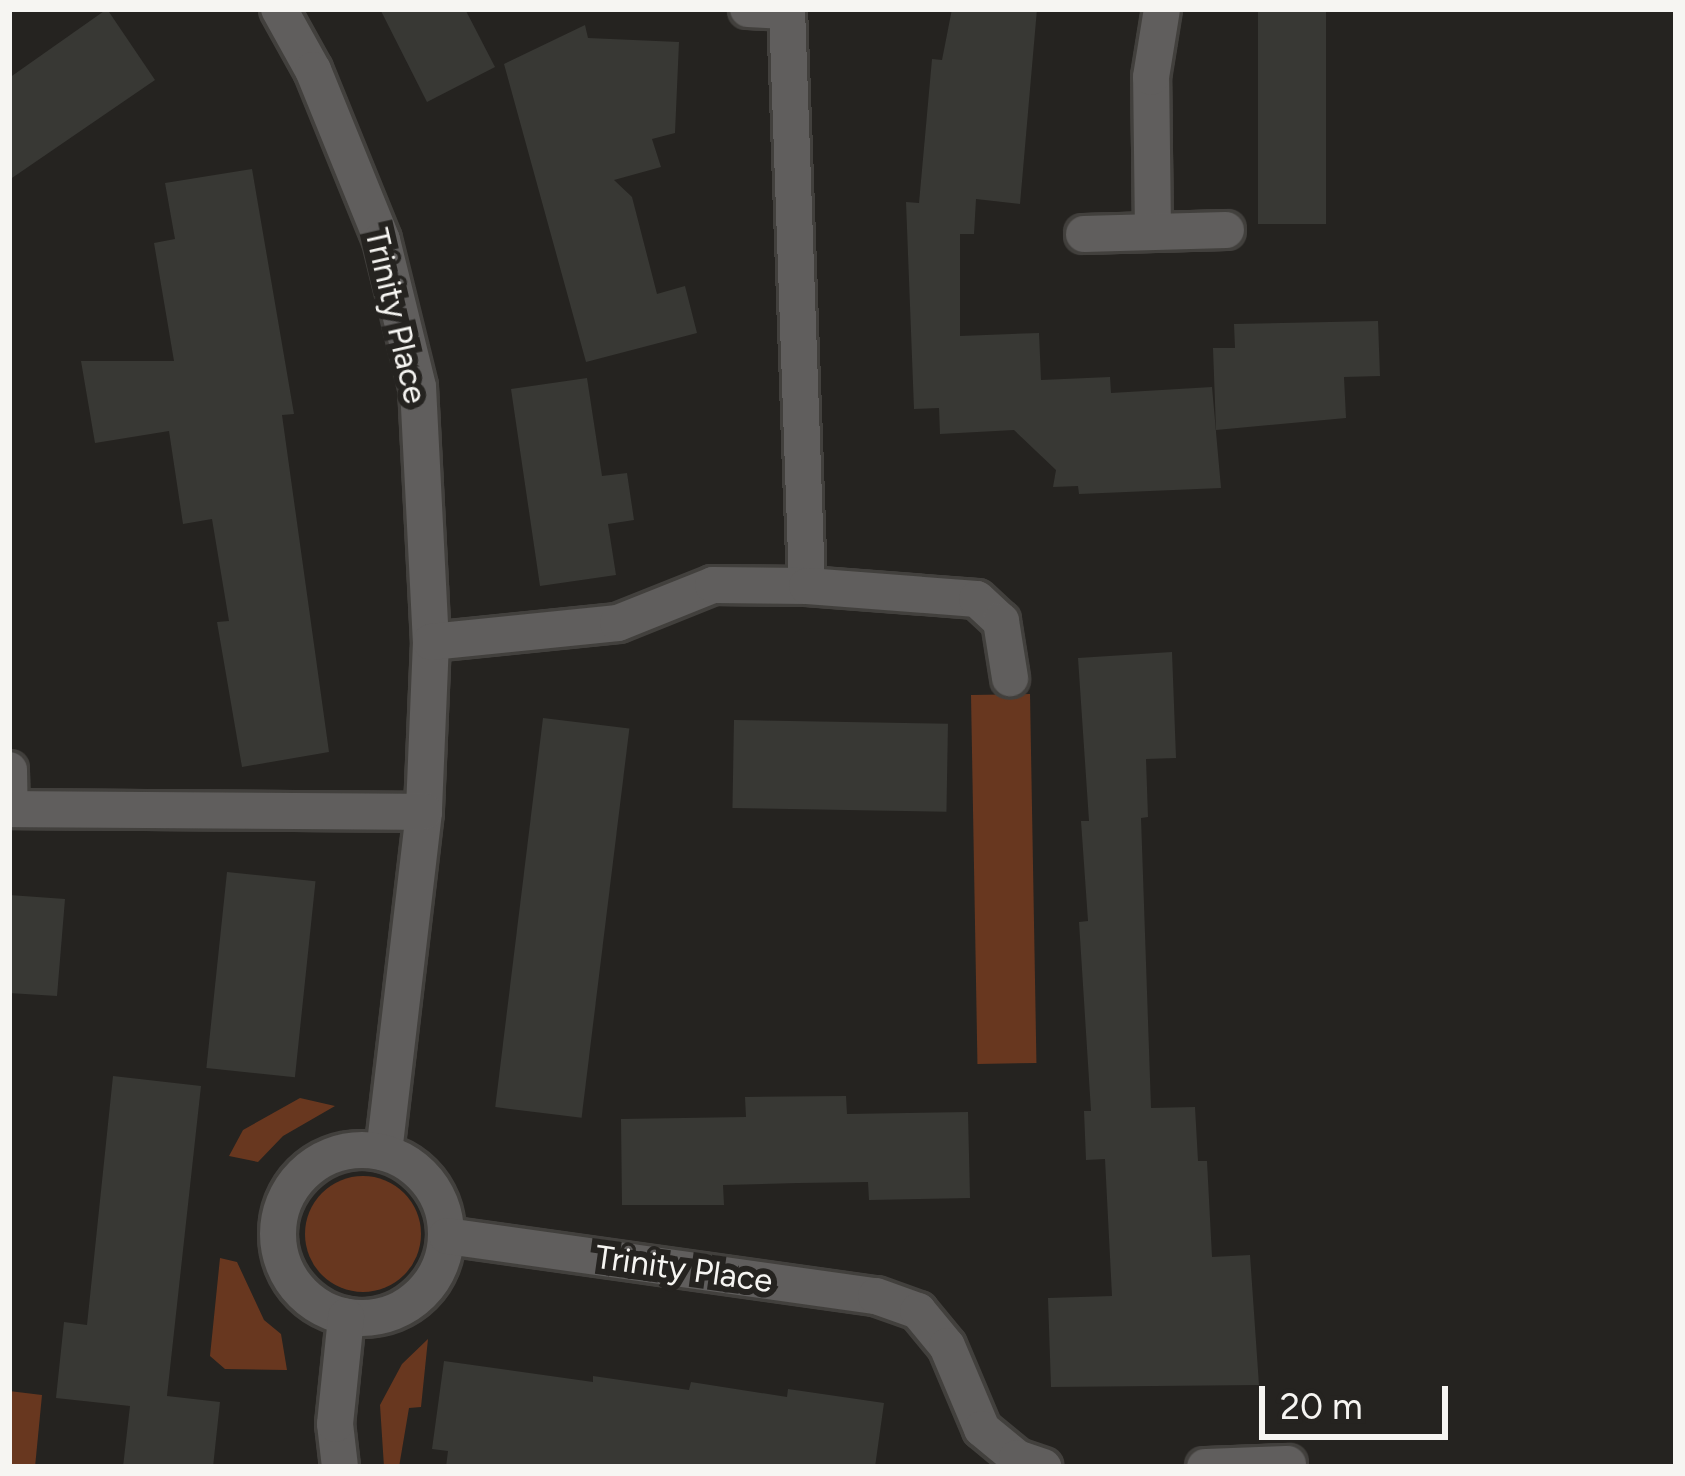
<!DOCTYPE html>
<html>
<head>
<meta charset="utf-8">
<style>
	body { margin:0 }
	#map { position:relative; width:1685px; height:1476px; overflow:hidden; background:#252320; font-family:Figtree,sans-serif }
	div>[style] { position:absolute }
	.green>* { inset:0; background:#68371f; transform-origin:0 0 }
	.round { border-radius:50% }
	.building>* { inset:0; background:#383834; transform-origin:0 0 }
	.roads { filter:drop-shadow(3px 0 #42403d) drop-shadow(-3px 0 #42403d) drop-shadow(0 3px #42403d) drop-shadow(0 -3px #42403d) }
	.minor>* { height:36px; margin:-18px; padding:0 18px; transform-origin:18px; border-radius:18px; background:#605e5d }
	.minor>.ring { margin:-18px; padding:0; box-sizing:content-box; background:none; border:36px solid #605e5d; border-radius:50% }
	span { translate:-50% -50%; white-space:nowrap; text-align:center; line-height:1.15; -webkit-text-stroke:12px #252320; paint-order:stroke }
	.street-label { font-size:33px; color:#f6f5f2 }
	.frame { position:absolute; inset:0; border:12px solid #f6f5f2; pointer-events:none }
	.scale { position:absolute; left:1259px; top:1386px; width:189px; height:54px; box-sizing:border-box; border:6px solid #f6f5f2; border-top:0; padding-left:15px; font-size:36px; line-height:42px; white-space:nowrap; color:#f6f5f2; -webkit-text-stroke:9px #252320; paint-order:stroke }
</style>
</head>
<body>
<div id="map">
	<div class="green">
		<i style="left:1030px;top:694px;width:369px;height:59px;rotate:89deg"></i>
		<i style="clip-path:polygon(300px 1098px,335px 1106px,283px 1136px,258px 1162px,229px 1156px,243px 1130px)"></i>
		<i class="round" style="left:305px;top:1176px;width:116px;height:116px"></i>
		<i style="clip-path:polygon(220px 1258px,237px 1262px,264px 1320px,281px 1334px,287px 1370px,225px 1369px,210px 1356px)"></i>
		<i style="clip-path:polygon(428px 1339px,421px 1407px,409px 1408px,399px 1467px,384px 1467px,380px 1405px,402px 1364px)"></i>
		<i style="clip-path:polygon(9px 1391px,42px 1395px,35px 1467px,9px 1467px)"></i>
	</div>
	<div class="building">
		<i style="clip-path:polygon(107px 9px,155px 80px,9px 180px,9px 78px)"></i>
		<i style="clip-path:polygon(380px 9px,465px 9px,495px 67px,427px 102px)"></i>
		<i style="clip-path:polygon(952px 9px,1037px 9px,1020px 204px,976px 199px,974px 234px,960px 234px,960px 336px,1039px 333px,1041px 380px,1110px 377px,1111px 393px,1212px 387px,1221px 488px,1079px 494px,1078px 486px,1053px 487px,1056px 470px,1014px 430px,940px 434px,939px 408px,914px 409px,906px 202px,919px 203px,932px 59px,942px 60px)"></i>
		<i style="left:1258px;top:9px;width:68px;height:215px"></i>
		<i style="clip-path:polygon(585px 25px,588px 38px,679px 42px,675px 133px,652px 139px,661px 167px,614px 180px,632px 197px,657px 294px,685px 286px,697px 333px,586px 362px,504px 64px)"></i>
		<i style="clip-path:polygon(252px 169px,294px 414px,282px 415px,329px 752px,242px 767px,217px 622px,229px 621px,212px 519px,183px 524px,169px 431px,95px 443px,81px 361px,174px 361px,154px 243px,175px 239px,165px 183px)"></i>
		<i style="clip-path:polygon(1378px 321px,1380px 376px,1344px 377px,1346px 418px,1216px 430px,1213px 348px,1235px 348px,1234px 324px)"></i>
		<i style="clip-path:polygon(587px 378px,602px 476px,627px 473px,634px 520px,608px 524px,616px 575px,540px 586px,511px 389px)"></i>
		<i style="clip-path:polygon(1172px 652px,1176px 758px,1146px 759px,1148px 817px,1141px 818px,1151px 1108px,1195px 1107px,1198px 1161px,1207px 1161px,1212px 1257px,1250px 1255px,1259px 1385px,1051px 1387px,1048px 1298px,1112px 1296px,1105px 1159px,1086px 1160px,1084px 1111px,1091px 1111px,1079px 922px,1088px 921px,1081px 821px,1089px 821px,1078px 658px)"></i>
		<i style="left:543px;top:718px;width:87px;height:392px;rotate:7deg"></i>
		<i style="left:734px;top:720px;width:214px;height:88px;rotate:1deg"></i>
		<i style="left:227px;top:872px;width:89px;height:197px;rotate:6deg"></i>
		<i style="clip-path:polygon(9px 895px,65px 899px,57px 996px,9px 993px)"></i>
		<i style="clip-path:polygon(113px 1076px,201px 1086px,167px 1396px,220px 1402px,213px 1467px,123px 1467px,130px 1406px,56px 1398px,64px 1322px,87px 1325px)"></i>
		<i style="clip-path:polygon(846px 1096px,847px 1114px,968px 1112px,970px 1198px,869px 1200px,868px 1182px,798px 1183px,723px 1185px,724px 1205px,622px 1205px,621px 1119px,746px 1117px,745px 1097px)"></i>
		<i style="clip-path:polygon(444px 1361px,593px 1382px,593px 1376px,689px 1390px,691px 1382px,787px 1397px,788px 1389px,884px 1403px,875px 1467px,446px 1467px,448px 1451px,432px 1449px)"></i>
	</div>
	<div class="roads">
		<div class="minor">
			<i style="left:279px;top:9px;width:70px;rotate:60.9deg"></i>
			<i style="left:313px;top:70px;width:183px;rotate:67.9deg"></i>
			<i style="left:382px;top:240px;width:151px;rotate:76.2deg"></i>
			<i style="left:418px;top:387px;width:255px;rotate:87.1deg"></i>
			<i style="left:431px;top:642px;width:170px;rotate:92.4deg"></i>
			<i style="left:424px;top:812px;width:343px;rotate:96.7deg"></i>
			<i style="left:748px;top:9px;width:38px;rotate:3deg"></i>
			<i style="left:787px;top:9px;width:577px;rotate:88.01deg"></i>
			<i style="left:1153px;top:232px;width:155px;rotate:-90.7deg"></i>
			<i style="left:1151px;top:77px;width:69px;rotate:-80.8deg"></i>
			<i style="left:1084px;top:234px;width:142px;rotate:-1.6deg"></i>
			<i style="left:431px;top:642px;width:188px;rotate:-5.8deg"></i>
			<i style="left:618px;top:623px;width:102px;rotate:-21.8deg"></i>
			<i style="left:713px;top:585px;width:94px;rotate:0.6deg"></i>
			<i style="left:807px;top:586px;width:170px;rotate:4.4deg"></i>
			<i style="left:977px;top:599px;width:33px;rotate:43deg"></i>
			<i style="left:1001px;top:621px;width:58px;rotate:81deg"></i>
			<i style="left:9px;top:770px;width:39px;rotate:89deg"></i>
			<i style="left:9px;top:809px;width:415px;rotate:0.4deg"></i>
			<i class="ring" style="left:278px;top:1150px;width:132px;height:132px"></i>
			<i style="left:447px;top:1236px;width:433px;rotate:8deg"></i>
			<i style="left:876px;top:1296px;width:45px;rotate:19.7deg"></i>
			<i style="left:918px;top:1311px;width:45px;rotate:50.4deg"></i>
			<i style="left:947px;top:1346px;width:90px;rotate:67.1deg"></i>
			<i style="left:982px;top:1429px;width:45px;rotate:39.6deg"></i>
			<i style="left:1017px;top:1458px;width:28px;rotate:19deg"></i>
			<i style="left:340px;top:1467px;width:43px;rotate:-96.6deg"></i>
			<i style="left:335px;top:1424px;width:108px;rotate:-84.1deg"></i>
			<i style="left:1205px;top:1467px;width:83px;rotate:-2.1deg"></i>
		</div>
	</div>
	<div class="street-label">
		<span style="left:396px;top:316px;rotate:77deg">Trinity Place</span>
		<span style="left:684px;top:1269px;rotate:8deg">Trinity Place</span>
	</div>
	<div class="frame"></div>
	<div class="scale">20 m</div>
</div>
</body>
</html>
